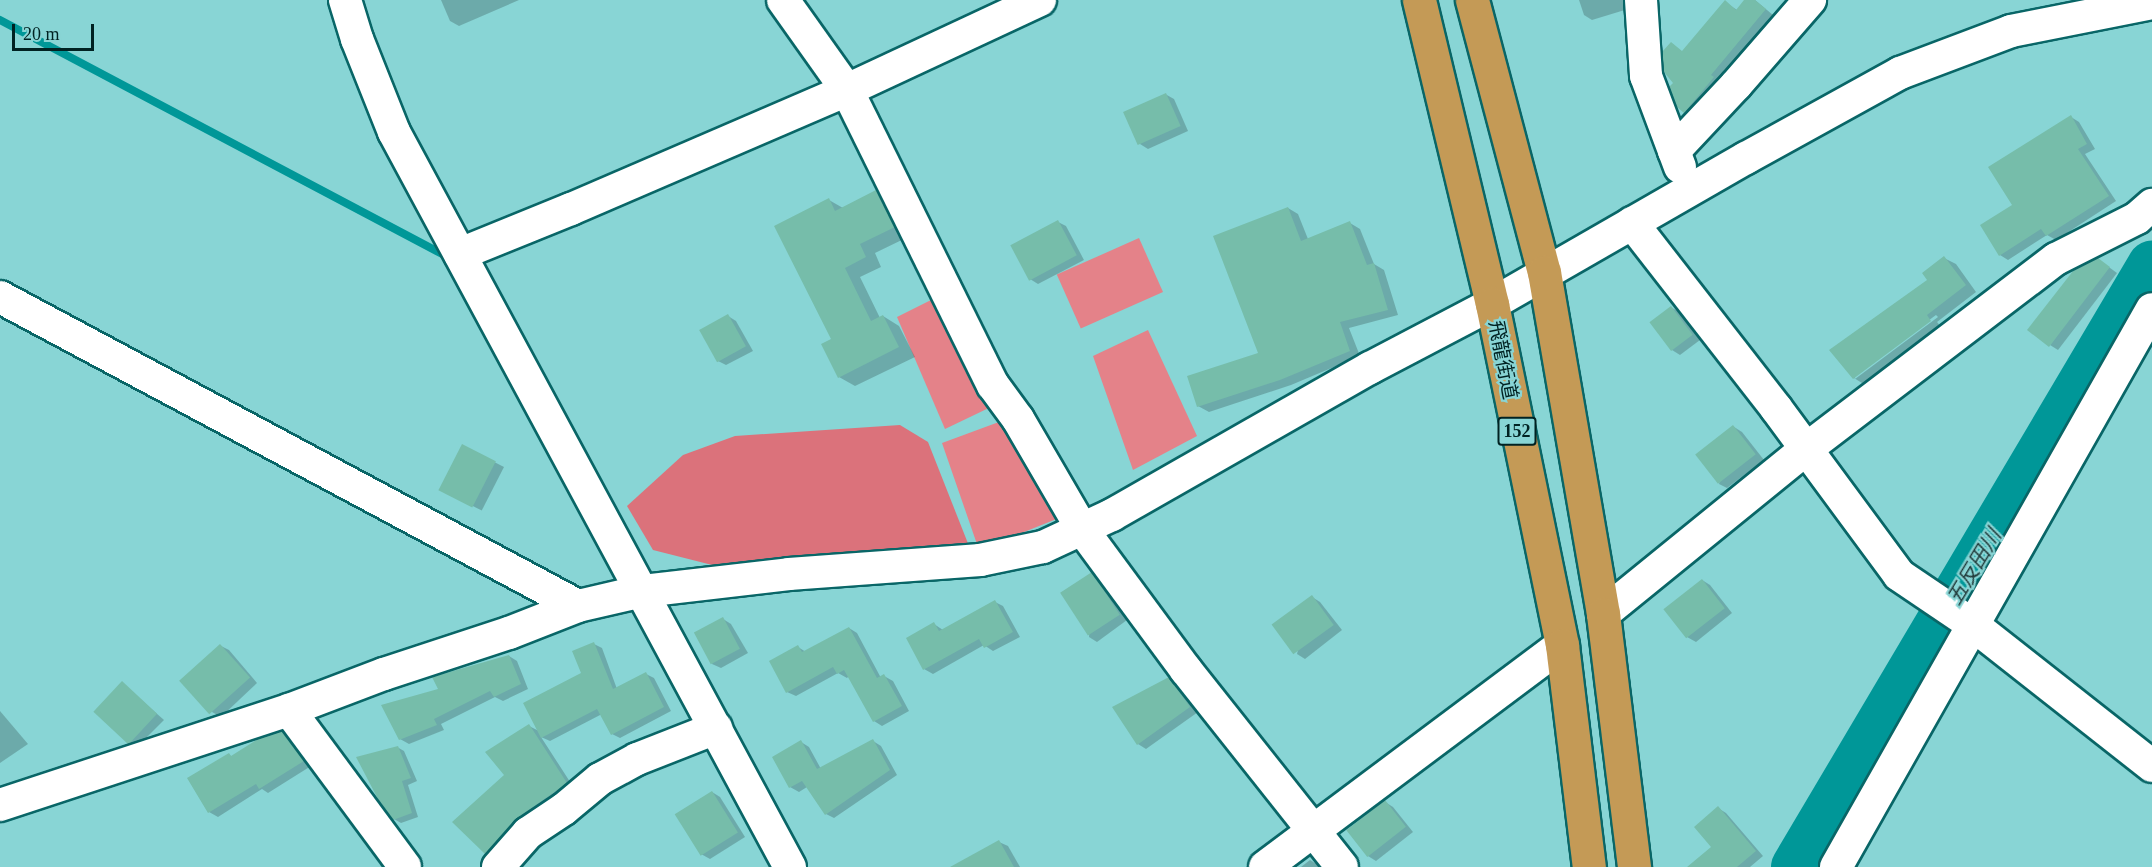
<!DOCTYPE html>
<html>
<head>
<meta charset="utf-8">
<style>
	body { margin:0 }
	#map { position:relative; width:2152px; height:867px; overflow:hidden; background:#88d5d5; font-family:"Times New Roman","Noto Sans JP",serif }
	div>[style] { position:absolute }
	.green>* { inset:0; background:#e48289; transform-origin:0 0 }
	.forest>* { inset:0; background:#db727b }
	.shadow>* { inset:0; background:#0003; transform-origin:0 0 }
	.stream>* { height:8px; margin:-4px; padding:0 4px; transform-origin:4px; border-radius:4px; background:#009798 }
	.river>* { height:50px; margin:-25px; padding:0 25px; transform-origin:25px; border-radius:25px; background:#009798 }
	.building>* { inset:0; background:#76bdaa; transform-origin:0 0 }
	.roads { filter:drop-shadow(2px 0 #096667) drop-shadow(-2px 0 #096667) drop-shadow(0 2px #096667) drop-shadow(0 -2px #096667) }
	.minor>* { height:32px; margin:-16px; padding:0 16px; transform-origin:16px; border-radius:16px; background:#fff }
	.trunk>* { height:33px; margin:-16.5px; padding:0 16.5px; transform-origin:16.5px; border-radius:16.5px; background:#c49a56 }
	span { translate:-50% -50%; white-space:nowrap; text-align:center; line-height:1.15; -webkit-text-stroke:4.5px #88d5d5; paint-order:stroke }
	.shield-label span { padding:2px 4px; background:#88d5d5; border:2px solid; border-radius:4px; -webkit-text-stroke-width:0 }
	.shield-label { font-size:18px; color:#022; font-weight:700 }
	.street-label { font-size:20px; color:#022 }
	.water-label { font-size:21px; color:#223c3c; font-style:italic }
	.scale { position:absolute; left:12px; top:24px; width:82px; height:27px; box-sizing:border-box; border:3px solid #022; border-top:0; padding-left:8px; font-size:18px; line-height:21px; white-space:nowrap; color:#022; -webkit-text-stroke:4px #88d5d5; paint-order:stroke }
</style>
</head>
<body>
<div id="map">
	<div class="green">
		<i style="left:1139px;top:238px;width:59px;height:90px;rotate:66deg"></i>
		<i style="clip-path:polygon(937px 297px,993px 406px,945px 429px,897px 317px)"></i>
		<i style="clip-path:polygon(1148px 330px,1197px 436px,1133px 470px,1093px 356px)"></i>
		<i style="clip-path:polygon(1007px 419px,1059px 518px,979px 550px,942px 443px)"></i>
	</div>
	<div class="forest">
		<i style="clip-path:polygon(900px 425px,928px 442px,969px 546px,724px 568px,653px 550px,627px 506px,683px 455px,735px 436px)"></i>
	</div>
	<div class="shadow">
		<i style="clip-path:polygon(441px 0,519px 0,459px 26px,450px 21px)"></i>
		<i style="clip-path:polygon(1579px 0,1626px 0,1628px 9px,1592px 20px,1584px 15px)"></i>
		<i style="clip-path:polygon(1746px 0,1755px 0,1773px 15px,1718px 80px,1721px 83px,1693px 116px,1678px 106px,1675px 83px,1683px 52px,1725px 2px,1737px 10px)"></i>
		<i style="clip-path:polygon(1165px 94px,1174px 99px,1188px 131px,1148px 149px,1140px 144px)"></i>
		<i style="clip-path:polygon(2071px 117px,2079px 122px,2095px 149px,2085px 154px,2116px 201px,2056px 240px,2047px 235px,2008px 260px,2000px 255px,2014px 206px)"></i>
		<i style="clip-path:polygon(876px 192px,892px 201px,910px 236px,875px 253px,881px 267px,860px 277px,880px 318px,883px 316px,899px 326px,915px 357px,855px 386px,839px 377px,833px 340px,829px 200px,843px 208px)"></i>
		<i style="clip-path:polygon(1288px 208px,1298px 214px,1308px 239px,1350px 223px,1360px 229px,1374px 264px,1384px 270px,1398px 315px,1349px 328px,1360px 356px,1291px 385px,1209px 412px,1198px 406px,1260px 354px)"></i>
		<i style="clip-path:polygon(1058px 222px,1066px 226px,1084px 260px,1038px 284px,1030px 279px)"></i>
		<i style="clip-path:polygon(evenodd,1944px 258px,1956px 264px,1976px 292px,1937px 322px,1942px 328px,1865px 385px,1854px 378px,1831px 350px,1930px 280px,1924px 273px,1944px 258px,1936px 315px,1938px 317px,1855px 379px,1855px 375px,1936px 315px)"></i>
		<i style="clip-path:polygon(2106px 265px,2117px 273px,2058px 350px,2050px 345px)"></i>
		<i style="clip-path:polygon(1672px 308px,1680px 312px,1700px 340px,1680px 355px,1672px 350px)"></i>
		<i style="clip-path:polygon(728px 316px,736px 321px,753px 351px,726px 365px,718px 361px)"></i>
		<i style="clip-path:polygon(1734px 427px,1742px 432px,1764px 460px,1727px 488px,1719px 484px)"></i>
		<i style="left:463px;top:446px;width:46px;height:49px;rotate:27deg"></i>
		<i style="clip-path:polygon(1092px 574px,1100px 579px,1127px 620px,1097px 642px,1089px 637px)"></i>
		<i style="clip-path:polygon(1702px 580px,1710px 585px,1732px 613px,1696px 642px,1687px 637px,1665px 609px)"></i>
		<i style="clip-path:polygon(1312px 597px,1320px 602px,1342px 630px,1305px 659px,1297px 654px)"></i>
		<i style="clip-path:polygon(995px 602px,1003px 606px,1020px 637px,993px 651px,984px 645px,933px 674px,924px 669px,934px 624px,943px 630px)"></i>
		<i style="clip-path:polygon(723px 619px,731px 624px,748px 653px,721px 668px,712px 664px)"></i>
		<i style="clip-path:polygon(849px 628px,857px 633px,881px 678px,884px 676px,893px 681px,909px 711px,882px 726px,874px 721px,849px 676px,847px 678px,838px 673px,796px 696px,787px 692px,798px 647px,806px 652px)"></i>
		<i style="clip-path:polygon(594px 644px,602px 648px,617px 689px,646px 674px,654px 678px,671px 711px,620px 738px,612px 734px,602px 714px,550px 741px,541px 737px,574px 788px,494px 858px,486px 853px,506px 776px,529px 726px,539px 731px,583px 674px)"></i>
		<i style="clip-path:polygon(221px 646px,229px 650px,257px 683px,221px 717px,212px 712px)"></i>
		<i style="clip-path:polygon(509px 656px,517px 661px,528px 689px,503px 701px,495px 697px,441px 724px,444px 730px,409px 744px,400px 739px,440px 690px)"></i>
		<i style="clip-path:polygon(1169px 679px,1177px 684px,1198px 712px,1146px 749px,1138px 744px)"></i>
		<i style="clip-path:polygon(122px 683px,164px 720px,136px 748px,128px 743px)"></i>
		<i style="clip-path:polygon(0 711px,28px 744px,0 763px)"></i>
		<i style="clip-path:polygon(282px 733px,291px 738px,311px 766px,268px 793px,262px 789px,218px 817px,209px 812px,229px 755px,233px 757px)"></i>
		<i style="clip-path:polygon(873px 741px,881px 746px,897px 775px,834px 818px,826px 814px,807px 787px,799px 792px,790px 787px,801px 742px,809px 747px,821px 769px)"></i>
		<i style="clip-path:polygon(397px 747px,404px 751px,417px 781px,408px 785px,418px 817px,401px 823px,394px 819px)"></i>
		<i style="clip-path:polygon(712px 792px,720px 797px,745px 837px,710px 859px,701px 854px,677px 815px)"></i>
		<i style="clip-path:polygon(1385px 802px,1393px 807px,1413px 832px,1376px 861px,1368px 856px,1347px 830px)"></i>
		<i style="clip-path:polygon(1718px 808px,1726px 813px,1763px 856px,1750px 867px,1689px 867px,1713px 847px)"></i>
		<i style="clip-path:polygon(999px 842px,1008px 846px,1020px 867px,978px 867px)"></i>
		<i style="clip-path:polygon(1310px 860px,1318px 865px,1320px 867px,1301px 867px)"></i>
	</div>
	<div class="stream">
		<i style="left:0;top:20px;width:502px;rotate:27.89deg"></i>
	</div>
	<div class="river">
		<i style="left:1796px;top:867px;width:699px;rotate:-59.36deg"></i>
	</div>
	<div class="building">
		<i style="clip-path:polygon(1725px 0,1736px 10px,1744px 0,1755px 0,1766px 9px,1711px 75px,1714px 77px,1684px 113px,1677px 107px,1669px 87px,1673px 83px,1664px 72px,1662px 52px,1671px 42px,1682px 51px)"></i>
		<i style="left:1166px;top:93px;width:36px;height:47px;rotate:66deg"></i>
		<i style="clip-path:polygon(2071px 115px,2087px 144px,2078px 149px,2109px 196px,2046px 236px,2041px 229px,1999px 256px,1980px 225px,2012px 205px,1988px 167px)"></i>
		<i style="clip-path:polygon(876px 190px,895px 227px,860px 244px,866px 257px,845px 268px,871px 321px,883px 315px,899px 347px,838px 378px,821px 344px,831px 339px,774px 226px,829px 198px,835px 211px)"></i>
		<i style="clip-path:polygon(1288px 207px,1301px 241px,1350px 221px,1367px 265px,1374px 263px,1388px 310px,1340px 322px,1350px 351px,1280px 380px,1197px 407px,1187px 376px,1258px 353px,1213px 236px)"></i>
		<i style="left:1058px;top:220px;width:40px;height:54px;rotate:62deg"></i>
		<i style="clip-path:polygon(1944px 256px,1966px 285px,1927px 315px,1931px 321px,1853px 379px,1829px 350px,1927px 280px,1922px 273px)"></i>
		<i style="clip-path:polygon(2098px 258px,2110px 267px,2049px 347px,2027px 330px,2073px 271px)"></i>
		<i style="left:1671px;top:306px;width:36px;height:27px;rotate:53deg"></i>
		<i style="left:728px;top:314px;width:37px;height:33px;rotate:61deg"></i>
		<i style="left:1733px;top:425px;width:37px;height:48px;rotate:52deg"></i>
		<i style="left:462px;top:444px;width:38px;height:52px;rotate:27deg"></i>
		<i style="left:1092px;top:572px;width:51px;height:38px;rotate:57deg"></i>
		<i style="left:1702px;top:579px;width:37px;height:49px;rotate:52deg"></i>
		<i style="left:1312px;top:595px;width:37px;height:50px;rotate:54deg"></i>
		<i style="clip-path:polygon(995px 600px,1013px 632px,984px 648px,979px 639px,923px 670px,906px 638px,934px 622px,939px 631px)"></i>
		<i style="left:723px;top:617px;width:36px;height:33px;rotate:62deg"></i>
		<i style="clip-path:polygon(849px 627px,877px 678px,884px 674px,902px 706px,873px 722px,844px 670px,837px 674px,833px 667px,786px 693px,769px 661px,798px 645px,802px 652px)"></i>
		<i style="clip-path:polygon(594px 642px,613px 689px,646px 672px,664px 707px,611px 735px,597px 709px,541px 738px,523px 703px,581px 673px,572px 651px)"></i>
		<i style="left:220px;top:644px;width:45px;height:55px;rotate:48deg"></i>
		<i style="clip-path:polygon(509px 655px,521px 684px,494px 697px,490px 691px,434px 719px,437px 725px,399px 740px,381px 705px,438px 689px,432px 677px)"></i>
		<i style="clip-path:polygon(1169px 677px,1190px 707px,1137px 745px,1112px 707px)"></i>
		<i style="left:122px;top:681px;width:48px;height:42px;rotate:43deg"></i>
		<i style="clip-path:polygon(529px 724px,567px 783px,518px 818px,485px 854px,452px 822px,504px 775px,485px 752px)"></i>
		<i style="clip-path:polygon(282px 731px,304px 761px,259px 789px,256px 784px,208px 813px,187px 778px,229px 753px,231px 756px,258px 739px)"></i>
		<i style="clip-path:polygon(873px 739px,890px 770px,825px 815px,802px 781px,789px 788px,772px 757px,801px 740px,817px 769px)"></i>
		<i style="clip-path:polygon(398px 746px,411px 778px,402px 781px,412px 813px,393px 820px,378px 799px,356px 757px)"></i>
		<i style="left:712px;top:791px;width:49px;height:44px;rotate:58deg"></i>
		<i style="left:1385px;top:800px;width:34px;height:49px;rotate:52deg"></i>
		<i style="clip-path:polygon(1718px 806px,1756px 851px,1737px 867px,1687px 867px,1711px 847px,1694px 827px)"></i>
		<i style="clip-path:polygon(999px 840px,1014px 867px,950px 867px)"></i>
	</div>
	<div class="roads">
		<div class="minor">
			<i style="left:345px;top:0;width:41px;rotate:72.9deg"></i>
			<i style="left:357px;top:39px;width:100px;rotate:68.3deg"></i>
			<i style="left:394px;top:132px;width:835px;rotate:61.69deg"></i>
			<i style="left:783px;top:0;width:110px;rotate:54.6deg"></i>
			<i style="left:847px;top:90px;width:329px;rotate:63.7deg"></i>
			<i style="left:993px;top:385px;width:42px;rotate:53.7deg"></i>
			<i style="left:1018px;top:419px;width:127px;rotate:59.8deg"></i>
			<i style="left:1082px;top:529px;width:175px;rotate:53.6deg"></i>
			<i style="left:1186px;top:670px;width:251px;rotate:51.6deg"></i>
			<i style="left:1641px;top:0;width:76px;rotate:86.2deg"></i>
			<i style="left:1646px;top:76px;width:97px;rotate:69.5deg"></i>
			<i style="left:1674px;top:151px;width:91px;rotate:-46.8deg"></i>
			<i style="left:1736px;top:85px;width:113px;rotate:-49deg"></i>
			<i style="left:1632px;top:223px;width:234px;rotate:52.1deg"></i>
			<i style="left:1776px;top:408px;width:207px;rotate:53.6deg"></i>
			<i style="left:1899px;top:575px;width:89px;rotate:34deg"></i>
			<i style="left:1973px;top:625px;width:228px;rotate:38.2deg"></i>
			<i style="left:460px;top:254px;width:120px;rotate:-22.1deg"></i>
			<i style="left:571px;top:209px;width:301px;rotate:-23.3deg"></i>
			<i style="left:847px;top:90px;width:213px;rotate:-25deg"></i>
			<i style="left:0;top:297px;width:655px;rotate:28.13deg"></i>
			<i style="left:1603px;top:614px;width:260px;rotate:-39.1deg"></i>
			<i style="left:1805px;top:450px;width:315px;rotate:-37.3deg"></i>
			<i style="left:2056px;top:259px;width:91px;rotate:-26.8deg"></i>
			<i style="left:2137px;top:218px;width:20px;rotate:-41deg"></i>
			<i style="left:289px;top:710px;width:195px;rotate:53.5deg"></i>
			<i style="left:0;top:805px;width:304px;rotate:-18.2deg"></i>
			<i style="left:289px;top:710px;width:102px;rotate:-20.8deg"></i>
			<i style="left:384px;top:674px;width:132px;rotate:-18.2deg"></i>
			<i style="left:509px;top:633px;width:74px;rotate:-21.4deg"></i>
			<i style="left:578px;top:606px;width:67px;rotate:-13deg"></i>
			<i style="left:643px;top:591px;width:147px;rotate:-6.6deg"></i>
			<i style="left:789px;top:574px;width:192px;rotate:-4.2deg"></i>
			<i style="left:980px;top:560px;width:64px;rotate:-11.7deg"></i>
			<i style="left:1043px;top:547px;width:76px;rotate:-24.9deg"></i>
			<i style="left:1112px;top:515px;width:297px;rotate:-29.7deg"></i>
			<i style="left:1370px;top:368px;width:138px;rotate:-27.7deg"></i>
			<i style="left:1492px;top:304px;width:293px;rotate:-29.9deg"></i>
			<i style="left:1746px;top:158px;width:176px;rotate:-28.9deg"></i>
			<i style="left:1900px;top:73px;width:119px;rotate:-20.7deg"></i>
			<i style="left:2011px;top:31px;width:144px;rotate:-11.2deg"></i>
			<i style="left:498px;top:867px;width:45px;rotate:-48.6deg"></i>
			<i style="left:528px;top:833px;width:43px;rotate:-33.7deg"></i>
			<i style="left:564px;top:809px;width:47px;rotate:-39.8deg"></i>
			<i style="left:600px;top:779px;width:42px;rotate:-28.4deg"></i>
			<i style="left:637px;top:759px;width:85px;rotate:-21.4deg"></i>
			<i style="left:1265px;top:867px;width:371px;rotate:-36.8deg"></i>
			<i style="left:1836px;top:867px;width:641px;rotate:-60.48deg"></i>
		</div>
		<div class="trunk">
			<i style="left:1419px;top:0;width:313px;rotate:76.5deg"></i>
			<i style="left:1492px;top:304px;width:348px;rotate:78.4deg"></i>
			<i style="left:1562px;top:645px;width:224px;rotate:83.1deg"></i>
			<i style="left:1472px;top:0;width:281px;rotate:75.2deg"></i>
			<i style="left:1544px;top:272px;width:347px;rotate:80.2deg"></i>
			<i style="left:1603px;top:614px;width:255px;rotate:83deg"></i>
		</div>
	</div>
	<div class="shield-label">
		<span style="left:1517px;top:431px">152</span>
	</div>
	<div class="street-label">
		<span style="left:1503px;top:360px;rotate:79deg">飛龍街道</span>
	</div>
	<div class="water-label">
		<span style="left:1974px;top:567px;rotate:-59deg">五反田川</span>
	</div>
	<div class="scale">20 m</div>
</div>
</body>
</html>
